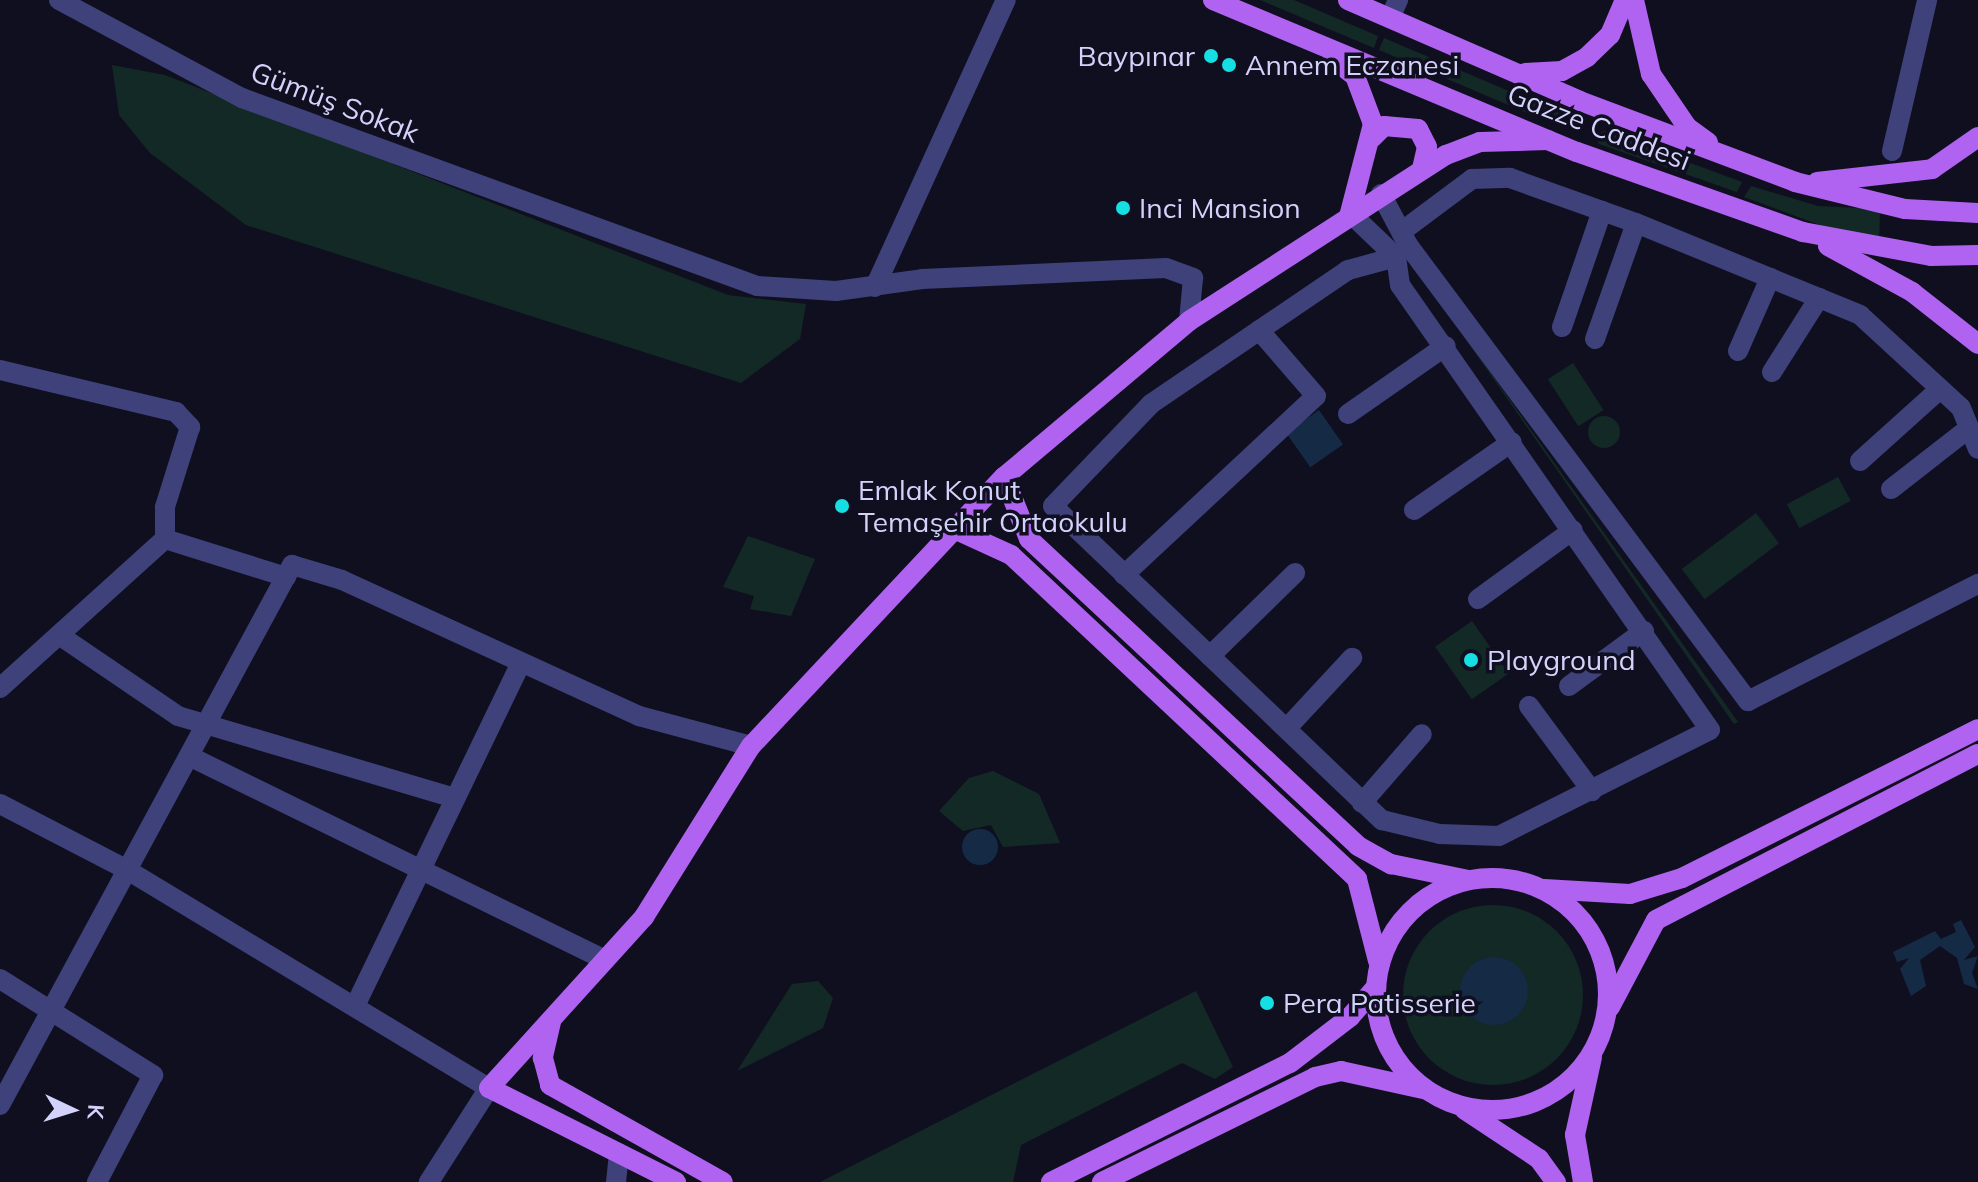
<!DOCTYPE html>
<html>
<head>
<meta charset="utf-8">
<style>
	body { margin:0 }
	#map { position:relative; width:1978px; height:1182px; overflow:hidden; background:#100f20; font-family:Mulish,sans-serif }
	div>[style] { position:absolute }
	.green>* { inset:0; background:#132926; transform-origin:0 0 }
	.round { border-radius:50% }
	.water>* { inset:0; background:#142a45; transform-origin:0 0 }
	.minor>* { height:20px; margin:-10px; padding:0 10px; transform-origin:10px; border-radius:10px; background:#3e417a }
	.major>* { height:20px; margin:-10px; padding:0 10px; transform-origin:10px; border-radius:10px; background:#b063f0 }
	.major>.ring { margin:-10px; padding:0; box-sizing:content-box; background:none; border:20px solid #b063f0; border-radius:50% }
	.dots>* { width:22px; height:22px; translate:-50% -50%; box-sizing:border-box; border:4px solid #100f20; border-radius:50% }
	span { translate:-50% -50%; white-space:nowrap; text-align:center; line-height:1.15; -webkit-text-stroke:7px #100f20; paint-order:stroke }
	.poi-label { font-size:28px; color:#d3d2fb }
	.right { translate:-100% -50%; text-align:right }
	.left { translate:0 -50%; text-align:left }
	.street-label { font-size:28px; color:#d3d2fb }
	.north { position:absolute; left:32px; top:1070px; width:80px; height:80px; -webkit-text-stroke:6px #100f20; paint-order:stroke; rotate:94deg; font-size:22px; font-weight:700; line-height:32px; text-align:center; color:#d3d2fb }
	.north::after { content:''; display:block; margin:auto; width:28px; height:36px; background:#d3d2fb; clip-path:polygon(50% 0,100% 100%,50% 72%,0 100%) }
</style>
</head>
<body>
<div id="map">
	<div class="green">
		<i style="clip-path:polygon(1260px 0,1294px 0,1378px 36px,1374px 48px)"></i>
		<i style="left:1384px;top:38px;width:192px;height:13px;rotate:23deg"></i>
		<i style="clip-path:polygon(112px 65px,165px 75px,728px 295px,806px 304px,800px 339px,741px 383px,246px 225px,150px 153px,119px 115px)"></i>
		<i style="clip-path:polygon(1604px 131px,1742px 182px,1737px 192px,1599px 144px,1594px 134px)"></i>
		<i style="clip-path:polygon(1751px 186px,1818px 206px,1880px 209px,1879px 247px,1744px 197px)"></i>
		<i style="clip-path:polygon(1405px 252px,1738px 722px,1734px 724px)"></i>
		<i style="left:1573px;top:363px;width:56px;height:30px;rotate:57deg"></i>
		<i class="round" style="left:1588px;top:416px;width:32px;height:32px"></i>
		<i style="left:1838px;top:477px;width:27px;height:58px;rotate:62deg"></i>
		<i style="left:1756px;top:513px;width:38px;height:93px;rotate:53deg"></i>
		<i style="clip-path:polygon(748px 536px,815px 559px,791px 616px,750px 609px,754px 596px,723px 587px)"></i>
		<i style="left:1472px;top:621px;width:64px;height:45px;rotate:55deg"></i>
		<i style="clip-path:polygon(993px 771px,1039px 794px,1060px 843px,1003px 847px,991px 825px,963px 831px,939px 811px,969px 778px)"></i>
		<i class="round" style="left:1403px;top:905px;width:180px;height:180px"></i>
		<i style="clip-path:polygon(818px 981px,833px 998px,823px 1028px,737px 1071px,792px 984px)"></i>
		<i style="clip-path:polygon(1196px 991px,1233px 1067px,1215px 1079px,1182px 1063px,1021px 1145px,1013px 1182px,820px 1182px)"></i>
	</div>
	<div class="water">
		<i style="left:1319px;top:410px;width:42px;height:40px;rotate:55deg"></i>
		<i class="round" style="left:962px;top:829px;width:36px;height:36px"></i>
		<i style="clip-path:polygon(1961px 920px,1975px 947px,1964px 960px,1978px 956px,1972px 973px,1978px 989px,1964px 984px,1957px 958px,1940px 946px,1920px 960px,1926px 986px,1911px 996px,1900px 969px,1909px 958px,1897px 962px,1893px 952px,1935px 931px,1941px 939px,1956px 932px,1953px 924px)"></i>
		<i class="round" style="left:1460px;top:957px;width:68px;height:68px"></i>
	</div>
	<div class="minor">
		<i style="left:59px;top:0;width:208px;rotate:28.2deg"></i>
		<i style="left:242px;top:98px;width:548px;rotate:20.05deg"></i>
		<i style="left:757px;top:286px;width:79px;rotate:3.6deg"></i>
		<i style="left:836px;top:291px;width:87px;rotate:-7.9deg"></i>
		<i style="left:922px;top:279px;width:244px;rotate:-2.6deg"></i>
		<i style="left:1166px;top:268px;width:29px;rotate:20deg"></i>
		<i style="left:1193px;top:278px;width:43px;rotate:95.3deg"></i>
		<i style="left:1390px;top:18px;width:20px;rotate:-66deg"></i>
		<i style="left:1892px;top:151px;width:155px;rotate:-76.9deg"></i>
		<i style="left:1381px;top:194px;width:58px;rotate:62.1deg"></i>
		<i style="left:1408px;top:245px;width:569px;rotate:53.29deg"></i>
		<i style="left:1748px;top:701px;width:258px;rotate:-27deg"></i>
		<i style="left:1350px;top:213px;width:64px;rotate:43.7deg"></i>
		<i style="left:1396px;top:257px;width:50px;rotate:164.8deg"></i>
		<i style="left:1348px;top:270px;width:238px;rotate:145.8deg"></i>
		<i style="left:1151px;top:404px;width:141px;rotate:133.9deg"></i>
		<i style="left:1053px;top:506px;width:455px;rotate:43.7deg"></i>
		<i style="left:1382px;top:820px;width:60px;rotate:13.6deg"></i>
		<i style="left:1440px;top:834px;width:59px;rotate:1.9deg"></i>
		<i style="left:1499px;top:836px;width:236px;rotate:-26.7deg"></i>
		<i style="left:1710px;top:730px;width:542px;rotate:-124.86deg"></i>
		<i style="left:1400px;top:285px;width:28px;rotate:-98deg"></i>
		<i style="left:1401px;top:232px;width:89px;rotate:-36.7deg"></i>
		<i style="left:1472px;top:179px;width:38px;rotate:-2deg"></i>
		<i style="left:1510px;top:178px;width:134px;rotate:19.7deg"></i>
		<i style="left:1636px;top:223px;width:242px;rotate:22.3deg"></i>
		<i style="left:1860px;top:315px;width:137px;rotate:42.6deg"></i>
		<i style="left:1961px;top:408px;width:44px;rotate:67.5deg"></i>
		<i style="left:875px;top:287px;width:315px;rotate:-65.5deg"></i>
		<i style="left:1562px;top:327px;width:123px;rotate:-71deg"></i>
		<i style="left:1595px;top:339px;width:123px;rotate:-70.5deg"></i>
		<i style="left:1738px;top:351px;width:80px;rotate:-66.3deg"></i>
		<i style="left:0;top:370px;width:181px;rotate:13.4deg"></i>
		<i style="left:176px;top:412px;width:21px;rotate:47deg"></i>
		<i style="left:190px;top:427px;width:84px;rotate:107.4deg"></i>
		<i style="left:165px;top:507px;width:32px;rotate:90deg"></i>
		<i style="left:165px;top:539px;width:127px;rotate:17.4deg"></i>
		<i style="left:1772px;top:372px;width:88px;rotate:-57.6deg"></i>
		<i style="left:1348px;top:414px;width:119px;rotate:-34.8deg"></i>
		<i style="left:1860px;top:461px;width:108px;rotate:-42deg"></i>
		<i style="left:1891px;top:489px;width:99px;rotate:-38deg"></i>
		<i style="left:1414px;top:510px;width:119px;rotate:-34.8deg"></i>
		<i style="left:1124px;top:575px;width:262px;rotate:-43deg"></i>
		<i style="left:1316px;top:396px;width:87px;rotate:-130.8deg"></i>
		<i style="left:1478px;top:599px;width:117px;rotate:-36deg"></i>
		<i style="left:59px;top:635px;width:144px;rotate:34.2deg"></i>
		<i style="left:178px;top:716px;width:288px;rotate:16.5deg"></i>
		<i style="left:1210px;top:656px;width:119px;rotate:-44.3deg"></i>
		<i style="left:1569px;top:686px;width:93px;rotate:-36.3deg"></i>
		<i style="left:0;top:688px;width:222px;rotate:-42.1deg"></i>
		<i style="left:1529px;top:706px;width:106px;rotate:53.5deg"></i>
		<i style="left:1287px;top:728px;width:96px;rotate:-47.1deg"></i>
		<i style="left:193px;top:758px;width:459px;rotate:26.1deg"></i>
		<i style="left:1362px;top:803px;width:91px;rotate:-49deg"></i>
		<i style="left:0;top:804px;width:145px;rotate:27.4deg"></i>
		<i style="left:129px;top:871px;width:420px;rotate:31.1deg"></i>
		<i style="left:489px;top:1088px;width:112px;rotate:122.6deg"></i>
		<i style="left:0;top:979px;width:181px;rotate:32.1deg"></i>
		<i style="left:153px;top:1075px;width:121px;rotate:117.6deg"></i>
		<i style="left:356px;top:1004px;width:377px;rotate:-64.2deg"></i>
		<i style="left:0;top:1105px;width:614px;rotate:-61.6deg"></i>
		<i style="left:292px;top:565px;width:52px;rotate:16.7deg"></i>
		<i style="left:342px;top:580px;width:327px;rotate:24.6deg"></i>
		<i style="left:639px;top:716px;width:116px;rotate:15deg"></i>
		<i style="left:616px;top:1182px;width:29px;rotate:-84deg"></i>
	</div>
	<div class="major">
		<i style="left:1213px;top:0;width:394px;rotate:22.7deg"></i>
		<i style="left:1577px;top:152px;width:240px;rotate:19.5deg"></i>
		<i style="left:1803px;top:232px;width:130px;rotate:10.6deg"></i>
		<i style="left:1931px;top:256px;width:47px;rotate:-1.2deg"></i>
		<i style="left:1348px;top:0;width:253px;rotate:23.5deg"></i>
		<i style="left:1580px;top:101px;width:230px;rotate:20.6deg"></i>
		<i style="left:1795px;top:182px;width:113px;rotate:13.8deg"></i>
		<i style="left:1905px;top:209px;width:73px;rotate:3.1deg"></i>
		<i style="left:1634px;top:0;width:76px;rotate:77.1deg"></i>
		<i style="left:1651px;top:74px;width:64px;rotate:55.8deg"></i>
		<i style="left:1687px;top:127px;width:26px;rotate:36deg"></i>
		<i style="left:1333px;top:59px;width:28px;rotate:38deg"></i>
		<i style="left:1355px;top:76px;width:51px;rotate:69.4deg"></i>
		<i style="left:1373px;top:124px;width:92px;rotate:104.5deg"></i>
		<i style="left:1525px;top:73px;width:37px;rotate:-3deg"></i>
		<i style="left:1562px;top:71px;width:29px;rotate:-29deg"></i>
		<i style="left:1587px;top:57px;width:32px;rotate:-44deg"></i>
		<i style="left:1610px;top:35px;width:38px;rotate:-67deg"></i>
		<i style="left:1372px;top:138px;width:17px;rotate:-45deg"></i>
		<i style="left:1384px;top:126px;width:34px;rotate:5deg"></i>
		<i style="left:1418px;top:129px;width:20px;rotate:63deg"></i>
		<i style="left:1427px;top:147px;width:23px;rotate:103deg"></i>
		<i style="left:1817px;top:182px;width:116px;rotate:-6.4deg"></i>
		<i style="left:1932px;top:169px;width:56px;rotate:-34.8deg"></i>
		<i style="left:1828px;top:246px;width:96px;rotate:28.7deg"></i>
		<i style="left:1912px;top:292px;width:84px;rotate:38.2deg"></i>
		<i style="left:1004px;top:477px;width:67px;rotate:68deg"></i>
		<i style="left:1029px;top:539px;width:450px;rotate:43deg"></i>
		<i style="left:1358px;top:846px;width:38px;rotate:29deg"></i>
		<i style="left:1391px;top:864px;width:79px;rotate:11.7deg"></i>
		<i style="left:954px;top:529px;width:63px;rotate:24.5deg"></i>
		<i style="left:1011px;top:555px;width:474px;rotate:43.1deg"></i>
		<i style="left:1357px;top:879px;width:85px;rotate:75.6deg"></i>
		<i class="ring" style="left:1376px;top:878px;width:212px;height:212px"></i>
		<i style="left:1544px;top:889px;width:86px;rotate:3.3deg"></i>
		<i style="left:1630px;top:894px;width:54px;rotate:-17.1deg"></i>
		<i style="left:1682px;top:878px;width:331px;rotate:-26.7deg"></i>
		<i style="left:1610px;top:1007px;width:98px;rotate:-62.1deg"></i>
		<i style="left:1656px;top:920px;width:362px;rotate:-27.3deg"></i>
		<i style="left:551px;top:1022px;width:37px;rotate:103deg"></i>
		<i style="left:543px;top:1058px;width:28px;rotate:75deg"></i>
		<i style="left:550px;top:1085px;width:198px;rotate:29.3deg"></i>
		<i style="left:1465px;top:1110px;width:89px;rotate:33.5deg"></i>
		<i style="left:1539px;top:1159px;width:29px;rotate:54deg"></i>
		<i style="left:676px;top:1182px;width:209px;rotate:-153.3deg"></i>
		<i style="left:489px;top:1088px;width:231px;rotate:-47.8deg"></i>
		<i style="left:644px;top:917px;width:202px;rotate:-58deg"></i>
		<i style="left:751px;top:746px;width:369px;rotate:-46.8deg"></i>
		<i style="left:1004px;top:477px;width:242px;rotate:-40.1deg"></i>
		<i style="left:1189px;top:321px;width:306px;rotate:-32.9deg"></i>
		<i style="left:1446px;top:155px;width:36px;rotate:-21deg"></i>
		<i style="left:1480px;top:142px;width:68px;rotate:-1.7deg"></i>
		<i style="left:1051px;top:1182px;width:267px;rotate:-26.5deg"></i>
		<i style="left:1290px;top:1063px;width:76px;rotate:-37.5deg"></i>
		<i style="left:1350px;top:1017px;width:40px;rotate:-49deg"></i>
		<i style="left:1102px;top:1182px;width:237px;rotate:-26.2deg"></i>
		<i style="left:1315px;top:1077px;width:27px;rotate:-13deg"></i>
		<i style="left:1341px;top:1071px;width:84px;rotate:12.4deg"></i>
		<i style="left:1583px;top:1182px;width:48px;rotate:-99.7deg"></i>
		<i style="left:1575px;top:1135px;width:80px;rotate:-77.7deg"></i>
	</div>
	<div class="dots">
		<i style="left:1211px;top:56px;background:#16dfe3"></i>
		<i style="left:1229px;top:65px;background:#16dfe3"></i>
		<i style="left:1123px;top:208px;background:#16dfe3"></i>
		<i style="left:842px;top:506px;background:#16dfe3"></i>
		<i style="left:1471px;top:660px;background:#16dfe3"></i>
		<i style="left:1267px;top:1003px;background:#16dfe3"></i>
	</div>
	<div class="poi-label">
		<span class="right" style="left:1195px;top:56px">Baypınar</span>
		<span class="left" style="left:1245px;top:65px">Annem Eczanesi</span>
		<span class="left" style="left:1139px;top:208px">Inci Mansion</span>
		<span class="left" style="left:858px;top:506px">Emlak Konut<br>Temaşehir Ortaokulu</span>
		<span class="left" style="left:1487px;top:660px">Playground</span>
		<span class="left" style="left:1283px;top:1003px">Pera Patisserie</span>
	</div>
	<div class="street-label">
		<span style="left:335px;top:102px;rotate:21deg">Gümüş Sokak</span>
		<span style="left:1599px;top:127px;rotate:21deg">Gazze Caddesi</span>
	</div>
	<div class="north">K</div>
</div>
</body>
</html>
